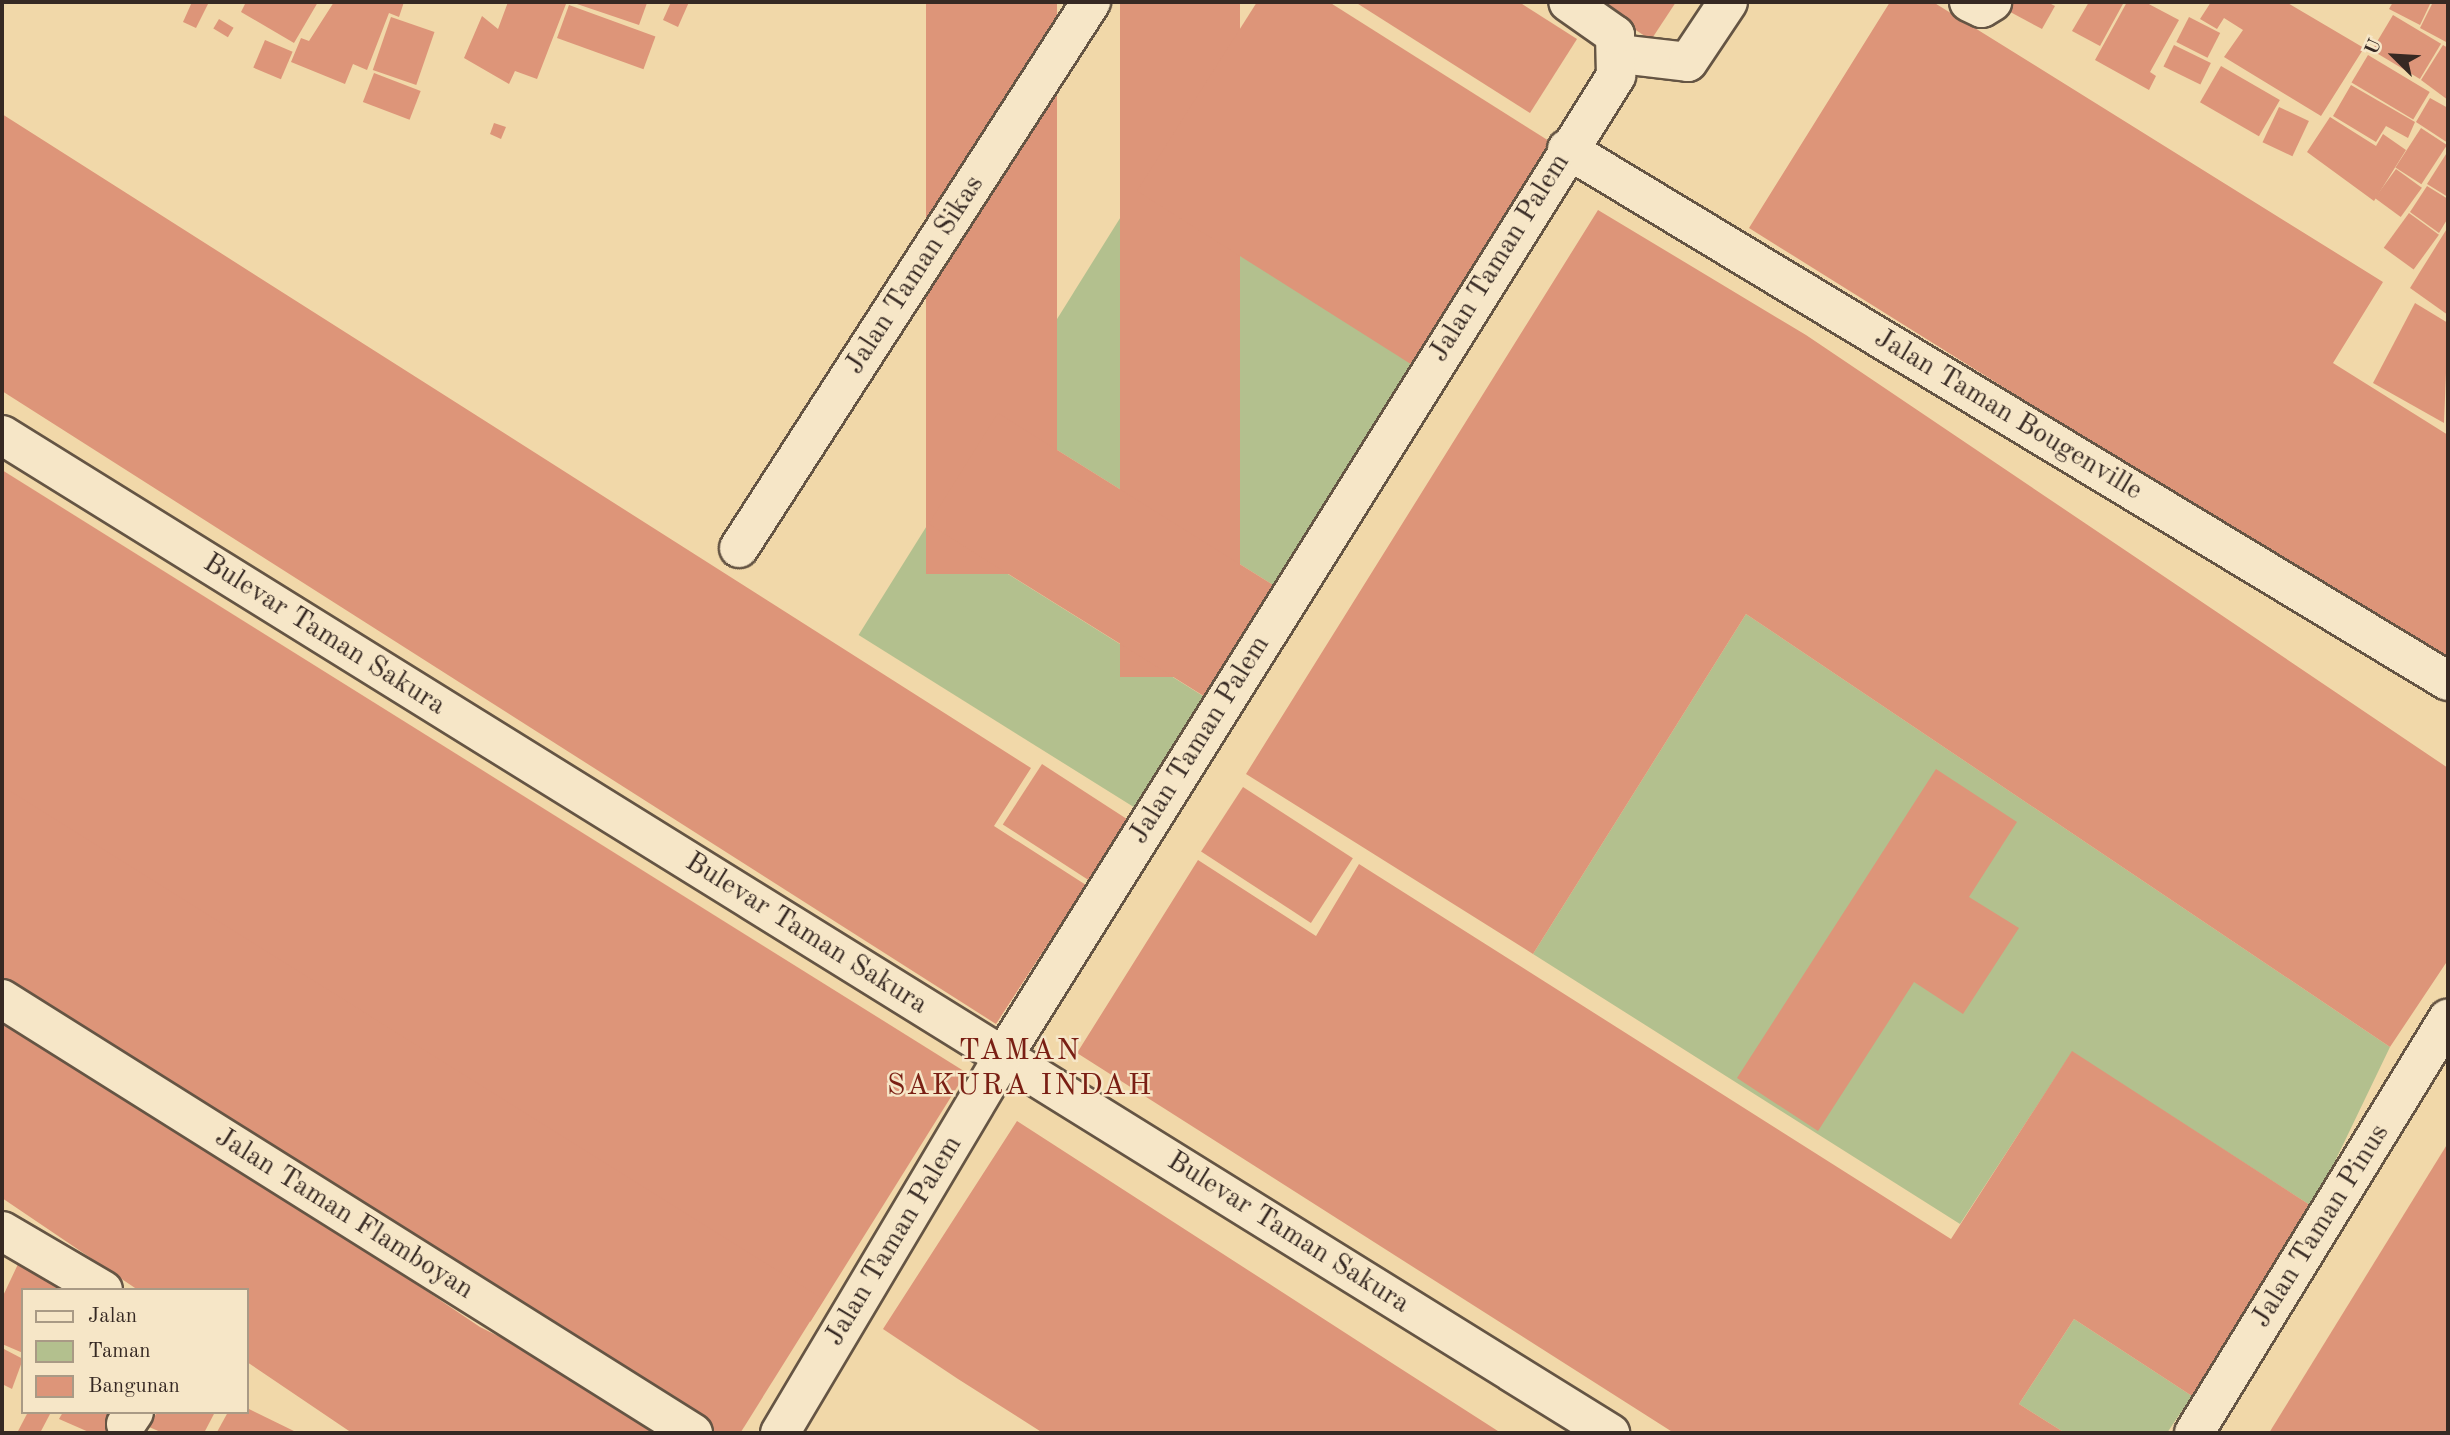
<!DOCTYPE html>
<html>
<head>
<meta charset="utf-8">
<style>
	body { margin:0 }
	#map { position:relative; width:2450px; height:1435px; overflow:hidden; background:#f1d8a9; font-family:"Old Standard TT",serif }
	div>[style] { position:absolute }
	.green>* { inset:0; background:#b3c08e; transform-origin:0 0 }
	.building>* { inset:0; background:#dd9579; transform-origin:0 0 }
	.roads { filter:drop-shadow(2px 0 #655544) drop-shadow(-2px 0 #655544) drop-shadow(0 2px #655544) drop-shadow(0 -2px #655544) }
	.minor>* { height:38px; margin:-19px; padding:0 19px; transform-origin:19px; border-radius:19px; background:#f6e6c7 }
	span { translate:-50% -50%; white-space:nowrap; text-align:center; line-height:1.15; -webkit-text-stroke:5px #f6e6c7; paint-order:stroke }
	.street-label { font-size:28px; color:#362923 }
	.neighbourhood-label { font-size:30px; color:#7a1f14; letter-spacing:2px }
	.frame { position:absolute; inset:0; border:4px solid #362923; pointer-events:none }
	.legend { position:absolute; left:21px; top:1288px; width:228px; height:126px; box-sizing:border-box; background:#f6e6c7; border:2px solid #a99a85; margin:0; padding:9px 12px; list-style:none; font-size:21px; color:#362923 }
	.legend li { display:flex; align-items:center; gap:14px; height:35px }
	.legend b { width:35px; border:2px solid #a99a85 }
	.north { position:absolute; left:2359px; top:21px; width:70px; height:70px; -webkit-text-stroke:5px #f6e6c7; paint-order:stroke; rotate:294deg; font-size:19px; font-weight:700; line-height:28px; text-align:center; color:#362923 }
	.north::after { content:''; display:block; margin:auto; width:24px; height:32px; background:#362923; clip-path:polygon(50% 0,100% 100%,50% 72%,0 100%) }
</style>
</head>
<body>
<div id="map">
	<div class="green">
		<i style="left:1137px;top:191px;width:331px;height:262px;rotate:32deg"></i>
		<i style="left:928px;top:524px;width:331px;height:131px;rotate:32deg"></i>
		<i style="clip-path:polygon(1746px 614px,2390px 1047px,2313px 1207px,2072px 1052px,1960px 1224px,1533px 954px)"></i>
		<i style="clip-path:polygon(2074px 1319px,2192px 1396px,2167px 1433px,2065px 1433px,2019px 1404px)"></i>
	</div>
	<div class="building">
		<i style="clip-path:polygon(192px 2px,209px 2px,196px 28px,183px 22px)"></i>
		<i style="clip-path:polygon(246px 2px,318px 2px,294px 43px,241px 12px)"></i>
		<i style="clip-path:polygon(334px 2px,404px 2px,399px 17px,389px 13px,367px 70px,353px 64px,345px 84px,291px 62px,301px 38px,309px 41px)"></i>
		<i style="clip-path:polygon(508px 2px,566px 4px,537px 79px,515px 71px,509px 84px,464px 58px,482px 16px,498px 29px)"></i>
		<i style="clip-path:polygon(571px 2px,644px 2px,647px 3px,639px 25px)"></i>
		<i style="clip-path:polygon(671px 2px,689px 2px,678px 27px,663px 20px)"></i>
		<i style="left:926px;top:2px;width:131px;height:572px"></i>
		<i style="left:1120px;top:2px;width:120px;height:675px"></i>
		<i style="clip-path:polygon(1257px 2px,1329px 2px,1557px 146px,1417px 368px,1137px 191px)"></i>
		<i style="clip-path:polygon(1355px 2px,1519px 2px,1577px 39px,1530px 113px)"></i>
		<i style="clip-path:polygon(1593px 2px,1676px 2px,1651px 40px)"></i>
		<i style="clip-path:polygon(1890px 2px,1933px 2px,2383px 282px,2333px 363px,2448px 435px,2448px 665px,1749px 228px)"></i>
		<i style="clip-path:polygon(2004px 2px,2047px 2px,2055px 6px,2042px 29px,2001px 7px)"></i>
		<i style="clip-path:polygon(2089px 2px,2124px 2px,2100px 46px,2072px 31px)"></i>
		<i style="clip-path:polygon(2127px 2px,2145px 2px,2179px 20px,2150px 72px,2156px 76px,2149px 90px,2095px 60px)"></i>
		<i style="clip-path:polygon(2211px 2px,2286px 2px,2364px 48px,2321px 116px,2224px 57px,2243px 30px,2224px 18px,2217px 29px,2200px 19px)"></i>
		<i style="clip-path:polygon(2393px 2px,2431px 2px,2420px 25px,2389px 9px)"></i>
		<i style="clip-path:polygon(2433px 2px,2448px 2px,2448px 43px,2420px 28px)"></i>
		<i style="left:569px;top:5px;width:92px;height:35px;rotate:20deg"></i>
		<i style="left:2393px;top:15px;width:56px;height:41px;rotate:31deg"></i>
		<i style="left:391px;top:17px;width:46px;height:56px;rotate:19deg"></i>
		<i style="left:2189px;top:17px;width:35px;height:28px;rotate:27deg"></i>
		<i style="left:219px;top:19px;width:17px;height:11px;rotate:31deg"></i>
		<i style="left:265px;top:40px;width:30px;height:30px;rotate:23deg"></i>
		<i style="left:2174px;top:45px;width:41px;height:24px;rotate:26deg"></i>
		<i style="clip-path:polygon(2443px 45px,2448px 48px,2448px 100px,2421px 80px)"></i>
		<i style="left:2368px;top:55px;width:72px;height:32px;rotate:31deg"></i>
		<i style="left:2221px;top:66px;width:68px;height:42px;rotate:30deg"></i>
		<i style="left:374px;top:73px;width:50px;height:31px;rotate:21deg"></i>
		<i style="clip-path:polygon(2351px 85px,2415px 122px,2408px 138px,2386px 126px,2376px 142px,2333px 116px)"></i>
		<i style="clip-path:polygon(2430px 98px,2448px 108px,2448px 143px,2416px 122px)"></i>
		<i style="left:2279px;top:107px;width:33px;height:39px;rotate:25deg"></i>
		<i style="clip-path:polygon(2px 114px,1031px 768px,994px 826px,1086px 885px,996px 1024px,2px 391px)"></i>
		<i style="clip-path:polygon(2330px 117px,2376px 146px,2383px 134px,2406px 150px,2374px 201px,2307px 152px)"></i>
		<i style="clip-path:polygon(494px 123px,506px 127px,501px 139px,490px 134px)"></i>
		<i style="left:2421px;top:128px;width:31px;height:47px;rotate:33deg"></i>
		<i style="clip-path:polygon(2448px 151px,2448px 197px,2427px 184px)"></i>
		<i style="left:2396px;top:169px;width:32px;height:36px;rotate:36deg"></i>
		<i style="clip-path:polygon(2427px 186px,2448px 199px,2448px 218px,2439px 233px,2410px 212px)"></i>
		<i style="clip-path:polygon(1598px 210px,1806px 335px,2448px 768px,2448px 960px,2390px 1047px,1746px 614px,1533px 954px,1246px 774px)"></i>
		<i style="left:2409px;top:213px;width:37px;height:43px;rotate:36deg"></i>
		<i style="clip-path:polygon(2448px 227px,2448px 315px,2410px 288px)"></i>
		<i style="clip-path:polygon(2415px 303px,2448px 323px,2444px 423px,2373px 383px)"></i>
		<i style="left:998px;top:413px;width:332px;height:131px;rotate:32deg"></i>
		<i style="left:2px;top:470px;width:1137px;height:294px;rotate:32deg"></i>
		<i style="left:1042px;top:764px;width:103px;height:72px;rotate:33deg"></i>
		<i style="clip-path:polygon(1936px 769px,2017px 822px,1969px 897px,2019px 928px,1963px 1014px,1914px 982px,1818px 1131px,1737px 1078px)"></i>
		<i style="left:2px;top:786px;width:969px;height:172px;rotate:32deg"></i>
		<i style="left:1243px;top:787px;width:131px;height:77px;rotate:33deg"></i>
		<i style="clip-path:polygon(1198px 860px,1316px 936px,1359px 864px,1951px 1239px,2072px 1051px,2313px 1207px,2192px 1396px,2074px 1319px,2019px 1404px,2065px 1433px,1674px 1433px,1077px 1053px)"></i>
		<i style="clip-path:polygon(2px 1005px,480px 1327px,546px 1360px,656px 1433px,352px 1433px,247px 1362px,247px 1290px,138px 1290px,2px 1198px)"></i>
		<i style="clip-path:polygon(1017px 1121px,1395px 1365px,1501px 1433px,1043px 1433px,958px 1379px,883px 1329px)"></i>
		<i style="clip-path:polygon(2448px 1143px,2448px 1433px,2269px 1433px,2435px 1164px)"></i>
		<i style="clip-path:polygon(19px 1262px,71px 1290px,23px 1290px,23px 1353px,2px 1344px,2px 1298px)"></i>
		<i style="clip-path:polygon(2px 1348px,23px 1359px,12px 1389px,2px 1384px)"></i>
		<i style="clip-path:polygon(247px 1408px,298px 1433px,217px 1432px,228px 1412px)"></i>
		<i style="clip-path:polygon(28px 1412px,50px 1414px,40px 1433px,17px 1433px)"></i>
		<i style="clip-path:polygon(63px 1412px,120px 1412px,111px 1433px,91px 1433px,59px 1419px)"></i>
		<i style="clip-path:polygon(157px 1412px,215px 1412px,204px 1433px,163px 1433px,149px 1427px)"></i>
	</div>
	<div class="roads">
		<div class="minor">
			<i style="left:1969px;top:2px;width:14px;rotate:25deg"></i>
			<i style="left:1982px;top:8px;width:12px;rotate:-31deg"></i>
			<i style="left:1620px;top:54px;width:68px;rotate:6.7deg"></i>
			<i style="left:1688px;top:62px;width:72px;rotate:-56.3deg"></i>
			<i style="left:1567px;top:149px;width:1029px;rotate:31.13deg"></i>
			<i style="left:2px;top:435px;width:1893px;rotate:31.83deg"></i>
			<i style="left:739px;top:548px;width:650px;rotate:-57.19deg"></i>
			<i style="left:2px;top:999px;width:816px;rotate:32.13deg"></i>
			<i style="left:2px;top:1231px;width:117px;rotate:30.3deg"></i>
			<i style="left:126px;top:1424px;width:14px;rotate:-56deg"></i>
			<i style="left:780px;top:1433px;width:439px;rotate:-59.3deg"></i>
			<i style="left:1004px;top:1055px;width:1155px;rotate:-57.99deg"></i>
			<i style="left:1616px;top:76px;width:41px;rotate:-91.4deg"></i>
			<i style="left:1615px;top:35px;width:57px;rotate:-144.9deg"></i>
			<i style="left:2194px;top:1433px;width:486px;rotate:-58.5deg"></i>
		</div>
	</div>
	<div class="street-label">
		<span style="left:1500px;top:258px;rotate:-58deg">Jalan Taman Palem</span>
		<span style="left:915px;top:275px;rotate:-57deg">Jalan Taman Sikas</span>
		<span style="left:2008px;top:415px;rotate:31deg">Jalan Taman Bougenville</span>
		<span style="left:324px;top:635px;rotate:32deg">Bulevar Taman Sakura</span>
		<span style="left:1200px;top:740px;rotate:-58deg">Jalan Taman Palem</span>
		<span style="left:806px;top:934px;rotate:32deg">Bulevar Taman Sakura</span>
		<span style="left:344px;top:1214px;rotate:32deg">Jalan Taman Flamboyan</span>
		<span style="left:2321px;top:1226px;rotate:-58deg">Jalan Taman Pinus</span>
		<span style="left:1288px;top:1233px;rotate:32deg">Bulevar Taman Sakura</span>
		<span style="left:894px;top:1241px;rotate:-59deg">Jalan Taman Palem</span>
	</div>
	<div class="neighbourhood-label">
		<span style="left:1020px;top:1068px">TAMAN<br>SAKURA INDAH</span>
	</div>
	<div class="frame"></div>
	<ul class="legend">
	<li><b style="height:9px;background:#f6e6c7"></b>Jalan</li>
	<li><b style="height:19px;background:#b3c08e"></b>Taman</li>
	<li><b style="height:19px;background:#dd9579"></b>Bangunan</li>
	</ul>
	<div class="north">U</div>
</div>
</body>
</html>
